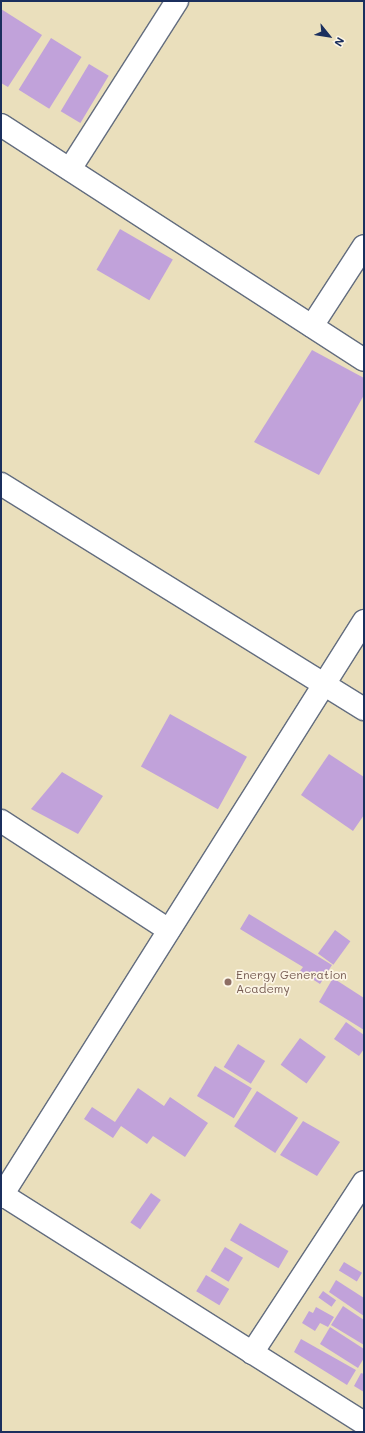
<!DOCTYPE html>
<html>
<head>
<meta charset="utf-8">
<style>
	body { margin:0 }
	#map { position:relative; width:365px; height:1433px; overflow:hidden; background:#eadfbc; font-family:Mali,sans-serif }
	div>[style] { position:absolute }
	.building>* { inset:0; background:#c1a2da; transform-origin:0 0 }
	.roads { filter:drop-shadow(1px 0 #636d7f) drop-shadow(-1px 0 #636d7f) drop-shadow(0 1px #636d7f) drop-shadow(0 -1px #636d7f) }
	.minor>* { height:22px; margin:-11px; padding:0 11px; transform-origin:11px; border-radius:11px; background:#fff }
	.dots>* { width:11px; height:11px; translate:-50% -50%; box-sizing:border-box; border:2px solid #fcf5e5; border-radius:50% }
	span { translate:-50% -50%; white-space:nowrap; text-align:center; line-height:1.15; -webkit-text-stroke:3.5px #fcf5e5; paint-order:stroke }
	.education-label { font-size:12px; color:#785e54 }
	.left { translate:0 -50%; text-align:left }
	.frame { position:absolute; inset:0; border:2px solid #1b2f5e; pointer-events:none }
	.north { position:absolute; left:309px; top:16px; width:40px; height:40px; -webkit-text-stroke:3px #fcf5e5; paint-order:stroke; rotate:120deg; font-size:11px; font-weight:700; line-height:16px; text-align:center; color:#1b2f5e }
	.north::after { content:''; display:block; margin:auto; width:14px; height:18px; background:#1b2f5e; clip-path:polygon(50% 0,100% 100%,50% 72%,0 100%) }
</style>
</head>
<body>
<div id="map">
	<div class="building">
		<i style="clip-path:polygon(1px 9px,42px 35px,8px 87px,1px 83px)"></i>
		<i style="left:51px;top:38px;width:36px;height:61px;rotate:32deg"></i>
		<i style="left:89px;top:64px;width:23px;height:55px;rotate:31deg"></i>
		<i style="left:120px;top:229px;width:61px;height:47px;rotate:30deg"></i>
		<i style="clip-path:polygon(312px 350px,364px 378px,364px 395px,319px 475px,254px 442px)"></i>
		<i style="left:170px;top:714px;width:88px;height:60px;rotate:29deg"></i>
		<i style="clip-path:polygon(329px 754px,364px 777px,364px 815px,353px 831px,301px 795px)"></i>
		<i style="clip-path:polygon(62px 772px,103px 796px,78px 834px,31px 809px)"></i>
		<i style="clip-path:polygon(249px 914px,332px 965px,320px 984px,300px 971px,303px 967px,240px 929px)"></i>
		<i style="left:335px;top:930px;width:19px;height:29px;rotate:36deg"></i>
		<i style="clip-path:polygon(333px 978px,364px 998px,364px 1030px,319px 1002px)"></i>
		<i style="clip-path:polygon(346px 1022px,364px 1035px,364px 1049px,359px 1056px,334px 1039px)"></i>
		<i style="left:300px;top:1038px;width:32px;height:33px;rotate:36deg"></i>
		<i style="left:238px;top:1044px;width:32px;height:27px;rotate:32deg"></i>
		<i style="left:215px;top:1066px;width:43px;height:35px;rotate:31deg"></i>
		<i style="clip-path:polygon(138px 1088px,164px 1106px,170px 1097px,208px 1123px,185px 1157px,153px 1136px,147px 1144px,121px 1126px,113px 1138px,84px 1119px,92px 1107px,115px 1122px)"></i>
		<i style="left:257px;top:1091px;width:49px;height:42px;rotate:33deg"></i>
		<i style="clip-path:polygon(303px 1121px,340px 1142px,317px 1176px,280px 1155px)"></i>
		<i style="left:151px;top:1193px;width:12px;height:36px;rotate:35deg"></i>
		<i style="left:240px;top:1223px;width:56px;height:20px;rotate:30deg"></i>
		<i style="left:225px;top:1247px;width:21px;height:28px;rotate:31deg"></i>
		<i style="left:344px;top:1262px;width:21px;height:10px;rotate:31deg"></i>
		<i style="left:206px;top:1275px;width:27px;height:19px;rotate:31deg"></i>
		<i style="clip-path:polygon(336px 1280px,364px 1298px,364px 1316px,329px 1292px)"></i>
		<i style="left:323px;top:1291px;width:16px;height:8px;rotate:35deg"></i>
		<i style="clip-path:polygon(343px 1306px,364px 1320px,364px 1345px,331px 1325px)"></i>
		<i style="clip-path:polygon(316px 1307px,334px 1317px,328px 1327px,320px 1323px,315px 1331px,302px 1323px,309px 1311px,313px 1313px)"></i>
		<i style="clip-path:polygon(330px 1327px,364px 1349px,364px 1358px,358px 1368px,320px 1344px)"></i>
		<i style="clip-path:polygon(301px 1339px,356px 1370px,347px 1385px,294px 1352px)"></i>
		<i style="clip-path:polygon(361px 1373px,364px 1374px,364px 1392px,354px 1386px)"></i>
	</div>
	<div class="roads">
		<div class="minor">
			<i style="left:1px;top:125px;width:432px;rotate:32.9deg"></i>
			<i style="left:70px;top:169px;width:199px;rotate:-57.5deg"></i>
			<i style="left:312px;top:326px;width:95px;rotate:-57deg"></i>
			<i style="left:1px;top:484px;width:427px;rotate:31.8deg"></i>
			<i style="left:1px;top:821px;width:200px;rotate:33deg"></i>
			<i style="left:3px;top:1195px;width:427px;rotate:32.3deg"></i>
			<i style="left:1px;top:1197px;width:681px;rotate:-57.78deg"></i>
			<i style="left:252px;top:1353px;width:204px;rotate:-56.8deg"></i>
		</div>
	</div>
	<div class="dots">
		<i style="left:228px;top:982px;background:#8d6e63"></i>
	</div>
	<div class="education-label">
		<span class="left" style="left:236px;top:982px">Energy Generation<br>Academy</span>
	</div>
	<div class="frame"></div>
	<div class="north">N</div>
</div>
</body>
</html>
